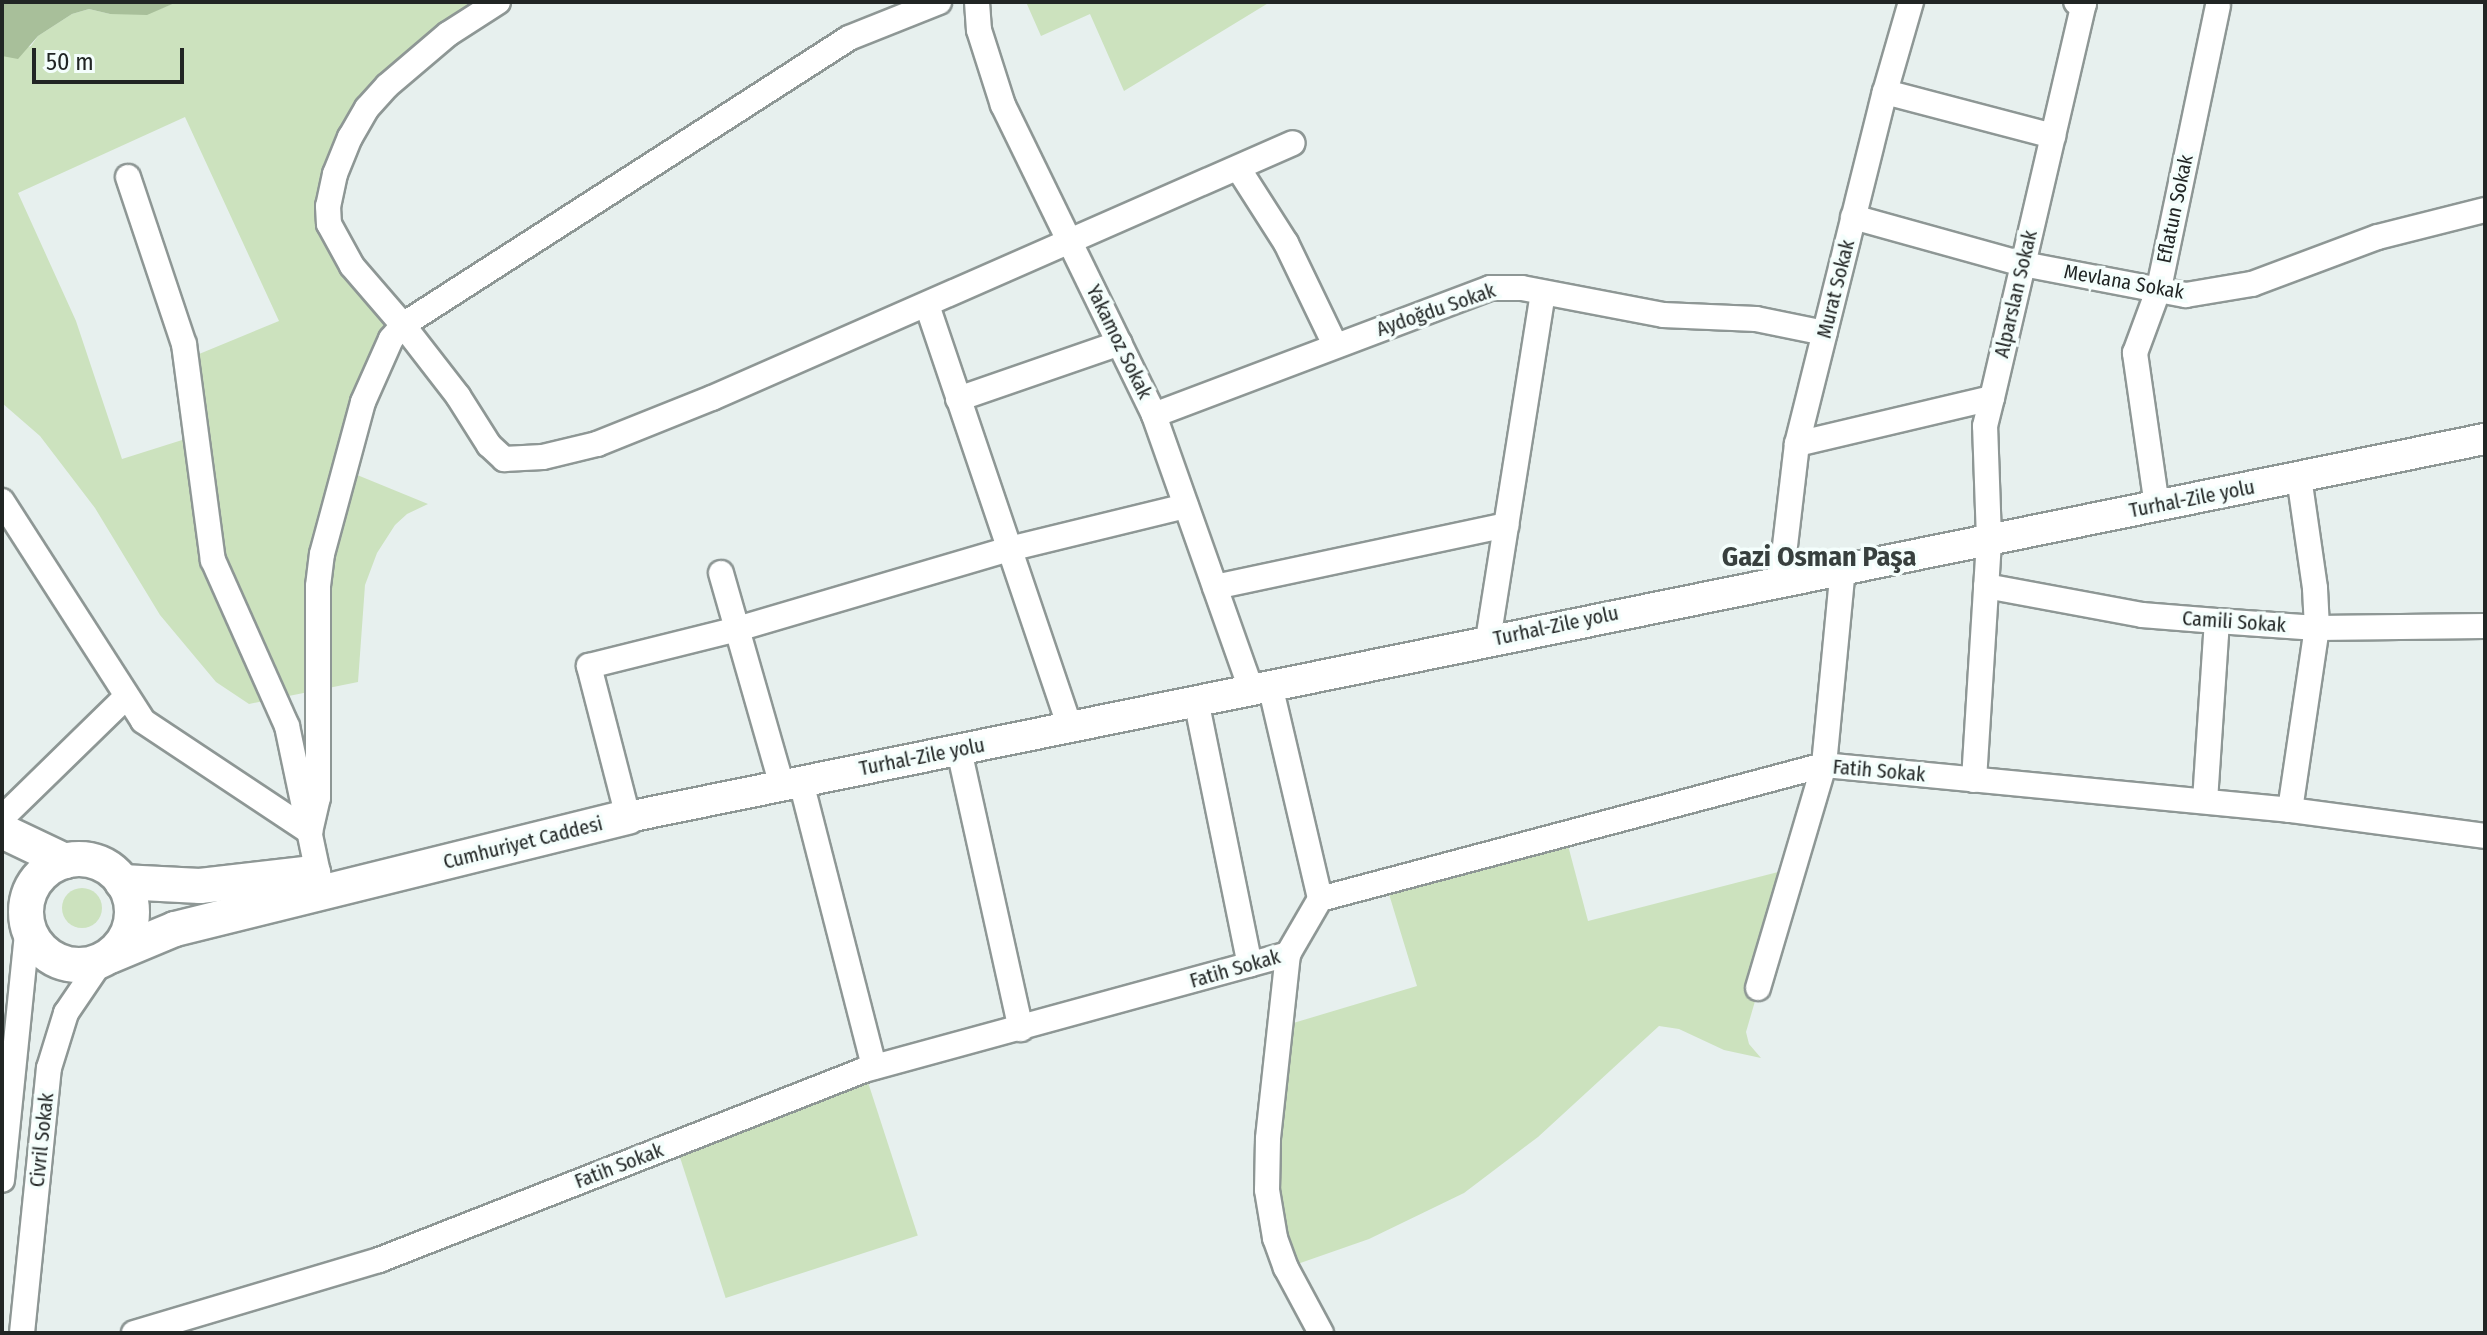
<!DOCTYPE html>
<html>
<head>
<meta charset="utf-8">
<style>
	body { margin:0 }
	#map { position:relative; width:2487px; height:1335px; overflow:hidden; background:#e7f0ee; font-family:"Fira Sans Condensed",sans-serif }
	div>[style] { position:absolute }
	.green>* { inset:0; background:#cce2be; transform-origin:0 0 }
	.round { border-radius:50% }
	.forest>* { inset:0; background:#a8bf9a }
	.roads { filter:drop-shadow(2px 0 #8e9795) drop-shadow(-2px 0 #8e9795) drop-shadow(0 2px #8e9795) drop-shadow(0 -2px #8e9795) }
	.minor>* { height:24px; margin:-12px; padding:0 12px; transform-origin:12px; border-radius:12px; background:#fff }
	.major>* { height:30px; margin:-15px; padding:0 15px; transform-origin:15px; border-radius:15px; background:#fff }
	.highway>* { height:34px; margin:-17px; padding:0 17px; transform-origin:17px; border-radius:17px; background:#fff }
	.highway>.ring { margin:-17px; padding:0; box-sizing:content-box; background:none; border:34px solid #fff; border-radius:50% }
	span { translate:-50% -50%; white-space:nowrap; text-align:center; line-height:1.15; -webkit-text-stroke:7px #f4fefc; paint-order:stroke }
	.street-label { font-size:20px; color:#212524 }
	.district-label { font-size:28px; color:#38403e; font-weight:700 }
	.frame { position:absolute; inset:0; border:4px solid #212524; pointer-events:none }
	.scale { position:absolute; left:32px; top:48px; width:152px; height:36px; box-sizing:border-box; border:4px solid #212524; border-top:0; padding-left:10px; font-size:24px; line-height:28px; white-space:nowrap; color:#212524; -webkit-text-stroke:6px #f4fefc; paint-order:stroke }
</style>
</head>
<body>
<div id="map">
	<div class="green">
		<i style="clip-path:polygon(evenodd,177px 2px,498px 2px,367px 108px,329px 224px,403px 325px,345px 470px,428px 504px,407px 514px,395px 525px,377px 553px,365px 585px,358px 682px,249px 704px,216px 682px,160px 615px,95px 508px,40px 436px,2px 403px,2px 56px,31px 46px,38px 36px,72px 14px,89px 9px,110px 14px,147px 14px,177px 2px,185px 117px,279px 321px,187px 359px,198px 435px,122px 459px,76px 321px,18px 193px,185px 117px)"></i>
		<i style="clip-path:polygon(1026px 2px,1270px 2px,1124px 91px,1090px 14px,1041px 36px)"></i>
		<i style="clip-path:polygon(1565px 834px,1588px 921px,1794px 868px,1746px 1032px,1749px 1044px,1761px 1058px,1724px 1050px,1679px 1029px,1659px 1026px,1538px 1137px,1464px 1193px,1369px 1239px,1286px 1268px,1275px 1238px,1280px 1027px,1417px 986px,1385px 881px)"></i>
		<i class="round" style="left:62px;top:888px;width:40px;height:40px"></i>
		<i style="left:864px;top:1070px;width:174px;height:202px;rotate:72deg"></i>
	</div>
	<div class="forest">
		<i style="clip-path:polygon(2px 2px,177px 2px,147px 15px,110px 14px,89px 9px,72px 14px,38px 36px,18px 59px,2px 56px)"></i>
	</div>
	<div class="roads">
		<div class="minor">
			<i style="left:498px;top:2px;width:59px;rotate:147.4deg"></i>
			<i style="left:448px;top:34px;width:80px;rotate:139.6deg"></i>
			<i style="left:387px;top:86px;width:30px;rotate:132deg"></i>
			<i style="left:367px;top:108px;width:34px;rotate:120deg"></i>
			<i style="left:350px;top:137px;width:40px;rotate:112deg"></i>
			<i style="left:335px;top:174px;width:33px;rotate:102deg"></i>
			<i style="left:328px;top:206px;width:18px;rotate:87deg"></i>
			<i style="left:329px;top:224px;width:48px;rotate:61.3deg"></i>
			<i style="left:352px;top:266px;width:78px;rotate:49.2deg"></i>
			<i style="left:403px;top:325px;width:90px;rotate:52.2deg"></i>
			<i style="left:458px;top:396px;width:58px;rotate:57.7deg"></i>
			<i style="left:489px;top:445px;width:21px;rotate:43deg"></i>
			<i style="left:504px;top:459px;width:39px;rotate:-3deg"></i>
			<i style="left:543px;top:457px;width:56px;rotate:-13.5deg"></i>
			<i style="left:597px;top:444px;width:124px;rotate:-21.8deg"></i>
			<i style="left:712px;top:398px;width:634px;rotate:-23.7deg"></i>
			<i style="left:977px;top:2px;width:28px;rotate:86deg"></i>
			<i style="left:979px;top:30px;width:79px;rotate:72.3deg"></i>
			<i style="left:1003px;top:105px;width:345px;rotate:64deg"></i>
			<i style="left:1154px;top:415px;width:291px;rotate:70.5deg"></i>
			<i style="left:1885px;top:92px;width:174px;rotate:14.7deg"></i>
			<i style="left:1238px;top:168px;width:89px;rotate:57.4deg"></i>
			<i style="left:1286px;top:243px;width:113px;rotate:64.3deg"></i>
			<i style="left:128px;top:177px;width:176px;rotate:71.5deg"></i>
			<i style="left:184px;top:344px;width:218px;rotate:82.4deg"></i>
			<i style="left:213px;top:560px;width:182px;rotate:66deg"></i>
			<i style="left:287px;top:726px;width:150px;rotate:78.1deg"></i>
			<i style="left:1853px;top:217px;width:176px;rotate:15.5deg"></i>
			<i style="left:2023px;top:264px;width:166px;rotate:10.8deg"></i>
			<i style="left:2186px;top:295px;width:67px;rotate:-9.5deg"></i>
			<i style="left:2252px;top:284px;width:134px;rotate:-20.5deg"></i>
			<i style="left:2378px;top:237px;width:110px;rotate:-14.2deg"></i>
			<i style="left:927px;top:305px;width:446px;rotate:71.3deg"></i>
			<i style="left:958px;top:399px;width:171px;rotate:-19.1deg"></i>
			<i style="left:1154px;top:415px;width:359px;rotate:-20.7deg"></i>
			<i style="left:1490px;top:288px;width:32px"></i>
			<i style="left:1522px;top:288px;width:144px;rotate:10.8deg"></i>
			<i style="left:1663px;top:315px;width:93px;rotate:2.5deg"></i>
			<i style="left:1756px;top:319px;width:70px;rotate:11.5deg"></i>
			<i style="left:1797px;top:444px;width:200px;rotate:-13.3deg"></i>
			<i style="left:1992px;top:398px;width:405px;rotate:-76.9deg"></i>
			<i style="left:2084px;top:4px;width:8px;rotate:-166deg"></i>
			<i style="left:2px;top:501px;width:261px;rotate:57.3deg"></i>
			<i style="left:143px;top:721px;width:201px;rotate:33.6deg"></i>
			<i style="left:310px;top:832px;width:35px;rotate:-77deg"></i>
			<i style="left:318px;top:798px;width:212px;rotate:-90deg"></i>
			<i style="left:318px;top:586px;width:32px;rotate:-83deg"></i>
			<i style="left:322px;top:554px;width:157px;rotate:-74.9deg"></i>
			<i style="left:363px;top:402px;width:69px;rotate:-66deg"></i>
			<i style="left:391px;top:339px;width:18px;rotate:-49deg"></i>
			<i style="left:403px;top:325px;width:530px;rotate:-32.76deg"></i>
			<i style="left:849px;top:38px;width:97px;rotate:-21.8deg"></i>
			<i style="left:2157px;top:506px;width:155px;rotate:-98.2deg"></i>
			<i style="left:2135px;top:353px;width:69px;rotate:-69.7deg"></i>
			<i style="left:2159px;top:288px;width:288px;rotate:-78.2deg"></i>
			<i style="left:721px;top:573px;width:222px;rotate:74deg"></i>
			<i style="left:1781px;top:580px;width:137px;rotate:-83.3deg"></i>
			<i style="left:1797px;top:444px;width:363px;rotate:-76deg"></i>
			<i style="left:1885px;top:92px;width:94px;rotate:-73.9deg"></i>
			<i style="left:1986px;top:586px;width:159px;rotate:10.5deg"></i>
			<i style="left:2142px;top:615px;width:75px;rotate:4.6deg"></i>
			<i style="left:2217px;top:621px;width:100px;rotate:4deg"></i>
			<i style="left:2317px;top:628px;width:168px;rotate:-0.7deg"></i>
			<i style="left:1215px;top:587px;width:298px;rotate:-12deg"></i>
			<i style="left:1488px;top:640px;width:351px;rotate:-81deg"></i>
			<i style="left:1270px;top:685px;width:220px;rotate:76.8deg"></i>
			<i style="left:1196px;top:700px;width:270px;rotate:78.5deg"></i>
			<i style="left:959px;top:750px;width:286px;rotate:77.5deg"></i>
			<i style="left:1974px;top:780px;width:241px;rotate:-86.4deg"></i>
			<i style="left:1989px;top:539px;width:113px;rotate:-92deg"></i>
			<i style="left:1985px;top:426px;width:29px;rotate:-76deg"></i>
			<i style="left:801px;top:782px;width:294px;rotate:75.6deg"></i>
			<i style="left:2205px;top:801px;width:180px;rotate:-86.2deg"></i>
			<i style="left:2290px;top:810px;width:184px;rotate:-81.6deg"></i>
			<i style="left:2317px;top:628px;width:40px;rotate:-92.9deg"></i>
			<i style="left:2315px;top:588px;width:112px;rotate:-98.2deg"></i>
			<i style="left:628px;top:817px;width:156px;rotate:-104.5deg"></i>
			<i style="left:589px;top:666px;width:153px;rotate:-14deg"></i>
			<i style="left:737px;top:629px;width:284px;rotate:-16.4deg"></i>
			<i style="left:1009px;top:549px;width:182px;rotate:-13.7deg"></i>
			<i style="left:2px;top:818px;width:172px;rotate:-44.3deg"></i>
			<i style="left:1288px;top:954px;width:186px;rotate:96.2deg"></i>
			<i style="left:1268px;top:1139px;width:51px;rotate:91.1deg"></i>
			<i style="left:1267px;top:1190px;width:49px;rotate:80.5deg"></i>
			<i style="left:1275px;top:1238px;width:32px;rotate:70deg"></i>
			<i style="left:1286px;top:1268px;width:74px;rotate:61.7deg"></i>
			<i style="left:1758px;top:988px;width:233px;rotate:-73.5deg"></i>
			<i style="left:1824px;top:765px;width:198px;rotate:-84.5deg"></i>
			<i style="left:2px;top:1180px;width:255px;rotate:-84.2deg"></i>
			<i style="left:22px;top:1333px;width:266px;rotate:-84.2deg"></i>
			<i style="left:49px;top:1068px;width:58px;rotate:-72.8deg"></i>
			<i style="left:66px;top:1013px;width:64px;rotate:-55.8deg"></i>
			<i style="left:134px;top:1333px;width:256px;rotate:-16.6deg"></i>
			<i style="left:379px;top:1260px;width:521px;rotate:-21.39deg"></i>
			<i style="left:864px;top:1070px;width:440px;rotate:-15.3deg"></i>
			<i style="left:1288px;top:954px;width:64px;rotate:-59.8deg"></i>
			<i style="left:1320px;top:899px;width:522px;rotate:-14.89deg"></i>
			<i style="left:1824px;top:765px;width:468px;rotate:5.5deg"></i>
			<i style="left:2290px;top:810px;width:197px;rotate:7.6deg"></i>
		</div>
		<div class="major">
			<i style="left:628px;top:817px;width:1895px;rotate:-11.51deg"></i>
		</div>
		<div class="highway">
			<i style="left:2px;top:831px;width:70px;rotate:25.5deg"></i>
			<i class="ring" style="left:26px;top:859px;width:72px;height:72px"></i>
			<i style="left:122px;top:882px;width:78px;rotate:2.9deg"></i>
			<i style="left:200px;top:886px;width:114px;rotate:-6.6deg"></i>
			<i style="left:110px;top:956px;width:70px;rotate:-22.6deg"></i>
			<i style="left:175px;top:929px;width:467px;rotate:-13.9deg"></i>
		</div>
	</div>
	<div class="street-label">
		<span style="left:2175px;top:209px;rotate:-78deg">Eflatun Sokak</span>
		<span style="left:2124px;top:282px;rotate:10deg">Mevlana Sokak</span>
		<span style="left:1836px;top:289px;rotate:-76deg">Murat Sokak</span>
		<span style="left:2016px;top:294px;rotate:-77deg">Alparslan Sokak</span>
		<span style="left:1436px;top:310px;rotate:-19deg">Aydoğdu Sokak</span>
		<span style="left:1119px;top:342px;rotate:64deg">Yakamoz Sokak</span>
		<span style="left:2192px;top:499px;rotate:-11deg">Turhal-Zile yolu</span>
		<span style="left:2234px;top:622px;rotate:4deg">Camili Sokak</span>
		<span style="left:1556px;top:626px;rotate:-12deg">Turhal-Zile yolu</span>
		<span style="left:922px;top:757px;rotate:-11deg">Turhal-Zile yolu</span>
		<span style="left:1879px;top:771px;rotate:5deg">Fatih Sokak</span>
		<span style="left:523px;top:843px;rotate:-14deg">Cumhuriyet Caddesi</span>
		<span style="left:1235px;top:969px;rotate:-16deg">Fatih Sokak</span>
		<span style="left:42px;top:1140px;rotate:-84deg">Civril Sokak</span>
		<span style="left:619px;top:1166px;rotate:-21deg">Fatih Sokak</span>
	</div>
	<div class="district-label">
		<span style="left:1819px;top:557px">Gazi Osman Paşa</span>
	</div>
	<div class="frame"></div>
	<div class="scale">50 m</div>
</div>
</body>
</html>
